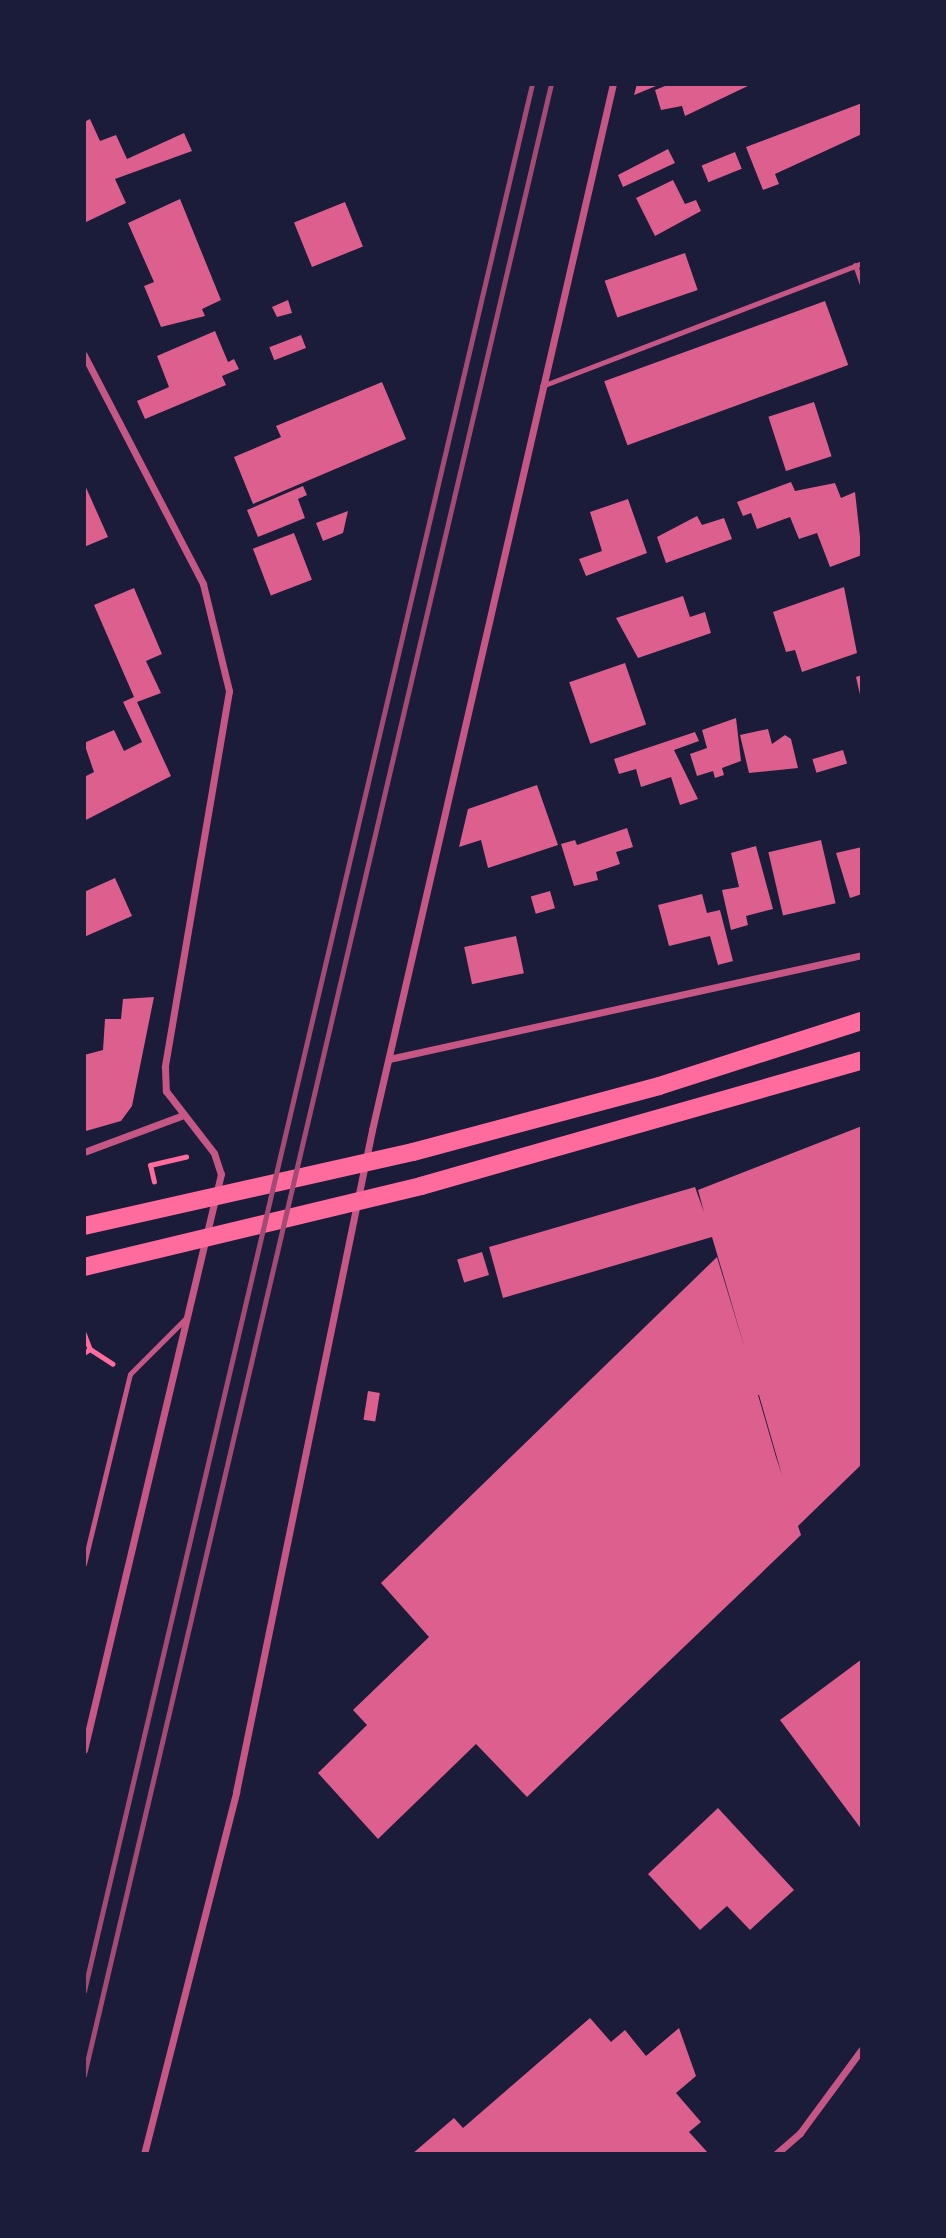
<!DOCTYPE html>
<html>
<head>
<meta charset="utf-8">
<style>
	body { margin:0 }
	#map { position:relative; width:946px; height:2238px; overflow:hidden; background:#1b1b3a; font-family:"Nunito Sans",sans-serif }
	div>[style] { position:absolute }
	.building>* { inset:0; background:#dd5f8e; transform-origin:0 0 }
	.path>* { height:4.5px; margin:-2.25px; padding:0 2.25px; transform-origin:2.25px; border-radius:2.25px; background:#ff6b9d }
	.service>* { height:5px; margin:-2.5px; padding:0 2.5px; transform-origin:2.5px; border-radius:2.5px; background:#c65784 }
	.minor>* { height:7px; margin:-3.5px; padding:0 3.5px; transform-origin:3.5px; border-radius:3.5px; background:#c65784 }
	.primary>* { height:18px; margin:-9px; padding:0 9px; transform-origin:9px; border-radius:9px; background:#ff6b9d }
	.rail>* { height:5px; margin:-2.5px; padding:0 2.5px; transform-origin:2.5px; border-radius:2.5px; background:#a44b75 }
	span { translate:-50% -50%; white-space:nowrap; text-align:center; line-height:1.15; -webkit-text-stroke:6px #1b1b3a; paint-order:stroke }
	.frame { position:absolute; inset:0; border:86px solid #1b1b3a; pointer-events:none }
</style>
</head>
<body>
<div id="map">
	<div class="building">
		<i style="clip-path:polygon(637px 84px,661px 84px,634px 95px)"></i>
		<i style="clip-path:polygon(670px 84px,673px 86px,752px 84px,685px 116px,682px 106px,661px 110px,655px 90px)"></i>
		<i style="clip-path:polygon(862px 103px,862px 134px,775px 174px,779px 184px,763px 190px,746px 147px)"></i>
		<i style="clip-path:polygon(90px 119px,100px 141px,116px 135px,127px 159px,184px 133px,192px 151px,115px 179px,126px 203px,84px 223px,84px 122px)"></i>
		<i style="clip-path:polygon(668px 149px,675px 163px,623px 187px,618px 175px)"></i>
		<i style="left:735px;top:152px;width:18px;height:36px;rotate:68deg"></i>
		<i style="clip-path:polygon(673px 180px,685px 204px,696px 200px,701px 211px,655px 236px,636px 198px)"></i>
		<i style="clip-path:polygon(180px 199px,221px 300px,202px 309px,205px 316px,161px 327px,144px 286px,154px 282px,128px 223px)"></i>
		<i style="left:345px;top:202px;width:48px;height:55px;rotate:68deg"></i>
		<i style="left:685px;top:253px;width:39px;height:85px;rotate:71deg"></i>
		<i style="clip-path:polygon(288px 300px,292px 313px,277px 317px,272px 307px)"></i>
		<i style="left:825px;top:301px;width:68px;height:235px;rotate:70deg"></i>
		<i style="clip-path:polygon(215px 331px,228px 362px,234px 359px,239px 369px,222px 376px,226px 385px,145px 419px,137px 401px,169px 387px,157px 356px)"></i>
		<i style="left:301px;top:335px;width:14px;height:34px;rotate:69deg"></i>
		<i style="clip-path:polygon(382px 382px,406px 439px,253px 504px,234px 457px,281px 437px,276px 426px)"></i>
		<i style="left:814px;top:402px;width:57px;height:48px;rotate:72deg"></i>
		<i style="clip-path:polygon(791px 482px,795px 491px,835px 483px,841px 498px,855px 492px,862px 555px,830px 567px,817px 533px,799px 539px,790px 517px,757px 529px,751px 513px,743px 516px,737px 502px)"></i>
		<i style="clip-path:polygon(84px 483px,108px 537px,84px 547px)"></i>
		<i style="clip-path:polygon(303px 486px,307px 495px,298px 499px,305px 518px,258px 537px,247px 510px)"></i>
		<i style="clip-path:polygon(628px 499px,647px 553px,586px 576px,579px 559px,602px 551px,590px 512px)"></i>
		<i style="clip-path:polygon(348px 511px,343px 533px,323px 541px,316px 523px)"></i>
		<i style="clip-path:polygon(697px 516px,702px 525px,724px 518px,732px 539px,666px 563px,657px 537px)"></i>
		<i style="left:294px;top:533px;width:50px;height:44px;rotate:69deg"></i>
		<i style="clip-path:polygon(844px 587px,857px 653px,802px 672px,795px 650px,786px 652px,773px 612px)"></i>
		<i style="clip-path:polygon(134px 588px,162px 654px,146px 661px,161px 693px,137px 702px,171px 776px,84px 821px,84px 777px,94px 772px,84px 743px,114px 730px,124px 751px,142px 742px,123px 702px,134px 697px,94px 605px)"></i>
		<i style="clip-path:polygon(683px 596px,690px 617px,705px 612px,711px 633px,638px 658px,616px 618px)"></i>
		<i style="left:625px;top:663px;width:65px;height:59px;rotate:71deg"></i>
		<i style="clip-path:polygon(862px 675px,862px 699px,861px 699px,856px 677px)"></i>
		<i style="clip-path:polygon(736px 718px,741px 761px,722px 768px,724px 775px,715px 778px,713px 771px,697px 776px,690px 754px,707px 748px,702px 730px)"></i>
		<i style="clip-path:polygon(768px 729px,772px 744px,785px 735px,791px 739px,798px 768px,749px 773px,740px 735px)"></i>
		<i style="clip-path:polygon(695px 732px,699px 741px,674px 750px,698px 799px,680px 805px,671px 777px,641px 787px,636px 769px,619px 774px,614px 759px)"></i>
		<i style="left:843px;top:750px;width:14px;height:32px;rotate:73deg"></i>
		<i style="clip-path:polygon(537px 785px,558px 845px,488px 868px,481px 840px,459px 847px,468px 809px)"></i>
		<i style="clip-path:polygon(627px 828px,633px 847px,616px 852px,620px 864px,596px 872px,598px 880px,574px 886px,561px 844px,575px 840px,577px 845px)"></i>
		<i style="left:821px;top:840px;width:65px;height:54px;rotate:77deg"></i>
		<i style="clip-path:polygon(756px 846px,773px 909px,746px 916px,748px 925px,731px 930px,722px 890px,739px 887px,731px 853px)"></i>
		<i style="clip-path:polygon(862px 847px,862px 894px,850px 898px,836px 853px)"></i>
		<i style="clip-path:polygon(115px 878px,132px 916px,84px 937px,84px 892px)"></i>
		<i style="left:550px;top:891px;width:18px;height:20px;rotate:74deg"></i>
		<i style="clip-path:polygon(702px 894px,707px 913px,720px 910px,733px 961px,718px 965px,710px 936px,669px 946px,658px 905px)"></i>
		<i style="left:516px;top:936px;width:38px;height:53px;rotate:78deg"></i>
		<i style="clip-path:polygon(154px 997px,132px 1106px,121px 1121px,86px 1131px,84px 1055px,103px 1050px,105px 1019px,121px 1019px,123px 999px)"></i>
		<i style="clip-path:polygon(evenodd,862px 1126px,862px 1464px,798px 1526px,801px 1535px,527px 1797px,476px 1744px,378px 1839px,318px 1773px,367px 1725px,353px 1710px,429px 1637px,381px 1583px,717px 1257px,746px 1352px,712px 1237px,503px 1298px,489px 1247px,695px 1187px,704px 1212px,698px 1190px,862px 1126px,758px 1395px,759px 1395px,782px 1475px,776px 1457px,758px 1395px)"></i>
		<i style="left:482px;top:1252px;width:24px;height:26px;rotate:73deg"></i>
		<i style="left:368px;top:1391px;width:12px;height:29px;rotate:9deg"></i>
		<i style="clip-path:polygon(862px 1659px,862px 1830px,780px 1720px)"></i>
		<i style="clip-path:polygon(718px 1808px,794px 1890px,750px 1930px,727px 1906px,700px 1930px,648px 1874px)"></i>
		<i style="clip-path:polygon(590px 2018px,611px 2042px,625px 2030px,646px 2056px,679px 2028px,696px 2076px,676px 2093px,701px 2122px,689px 2132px,709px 2154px,412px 2154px,454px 2118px,463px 2128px)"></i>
	</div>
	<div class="path">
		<i style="left:154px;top:1182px;width:17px;rotate:-103deg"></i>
		<i style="left:150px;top:1165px;width:37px;rotate:-13deg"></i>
		<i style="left:84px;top:1333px;width:17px;rotate:69deg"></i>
		<i style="left:90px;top:1349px;width:27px;rotate:33deg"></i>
		<i style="left:84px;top:1353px;width:7px;rotate:-34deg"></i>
	</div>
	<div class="service">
		<i style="left:855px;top:265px;width:20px;rotate:70deg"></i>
		<i style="left:542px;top:386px;width:343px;rotate:-21deg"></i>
		<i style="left:84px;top:1564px;width:195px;rotate:-76.4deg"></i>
		<i style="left:130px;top:1374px;width:79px;rotate:-45deg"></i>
	</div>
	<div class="minor">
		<i style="left:84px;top:355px;width:258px;rotate:62.5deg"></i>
		<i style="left:203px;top:584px;width:110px;rotate:76.3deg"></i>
		<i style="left:229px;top:691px;width:381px;rotate:99.7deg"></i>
		<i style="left:165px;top:1067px;width:24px;rotate:88deg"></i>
		<i style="left:166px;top:1091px;width:78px;rotate:52.3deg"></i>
		<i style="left:214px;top:1153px;width:22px;rotate:72deg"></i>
		<i style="left:221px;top:1174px;width:592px;rotate:103.38deg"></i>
		<i style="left:389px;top:1059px;width:484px;rotate:-12.4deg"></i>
		<i style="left:84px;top:1152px;width:103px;rotate:-20.4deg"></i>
		<i style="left:144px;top:2154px;width:374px;rotate:-75.7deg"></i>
		<i style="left:236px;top:1792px;width:676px;rotate:-78.39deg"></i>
		<i style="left:372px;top:1130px;width:1073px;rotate:-77.03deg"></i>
		<i style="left:776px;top:2154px;width:32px;rotate:-41deg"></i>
		<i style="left:800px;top:2133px;width:104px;rotate:-53.6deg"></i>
	</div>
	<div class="primary">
		<i style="left:84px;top:1226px;width:337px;rotate:-12.7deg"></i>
		<i style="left:413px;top:1152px;width:255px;rotate:-15deg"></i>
		<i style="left:659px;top:1086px;width:213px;rotate:-17.8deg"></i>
		<i style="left:84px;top:1267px;width:347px;rotate:-13.5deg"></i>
		<i style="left:421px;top:1186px;width:459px;rotate:-15.9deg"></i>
	</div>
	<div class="rail">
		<i style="left:84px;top:1991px;width:1959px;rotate:-76.78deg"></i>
		<i style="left:84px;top:2075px;width:2045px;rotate:-76.8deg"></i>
	</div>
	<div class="frame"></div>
</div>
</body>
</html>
